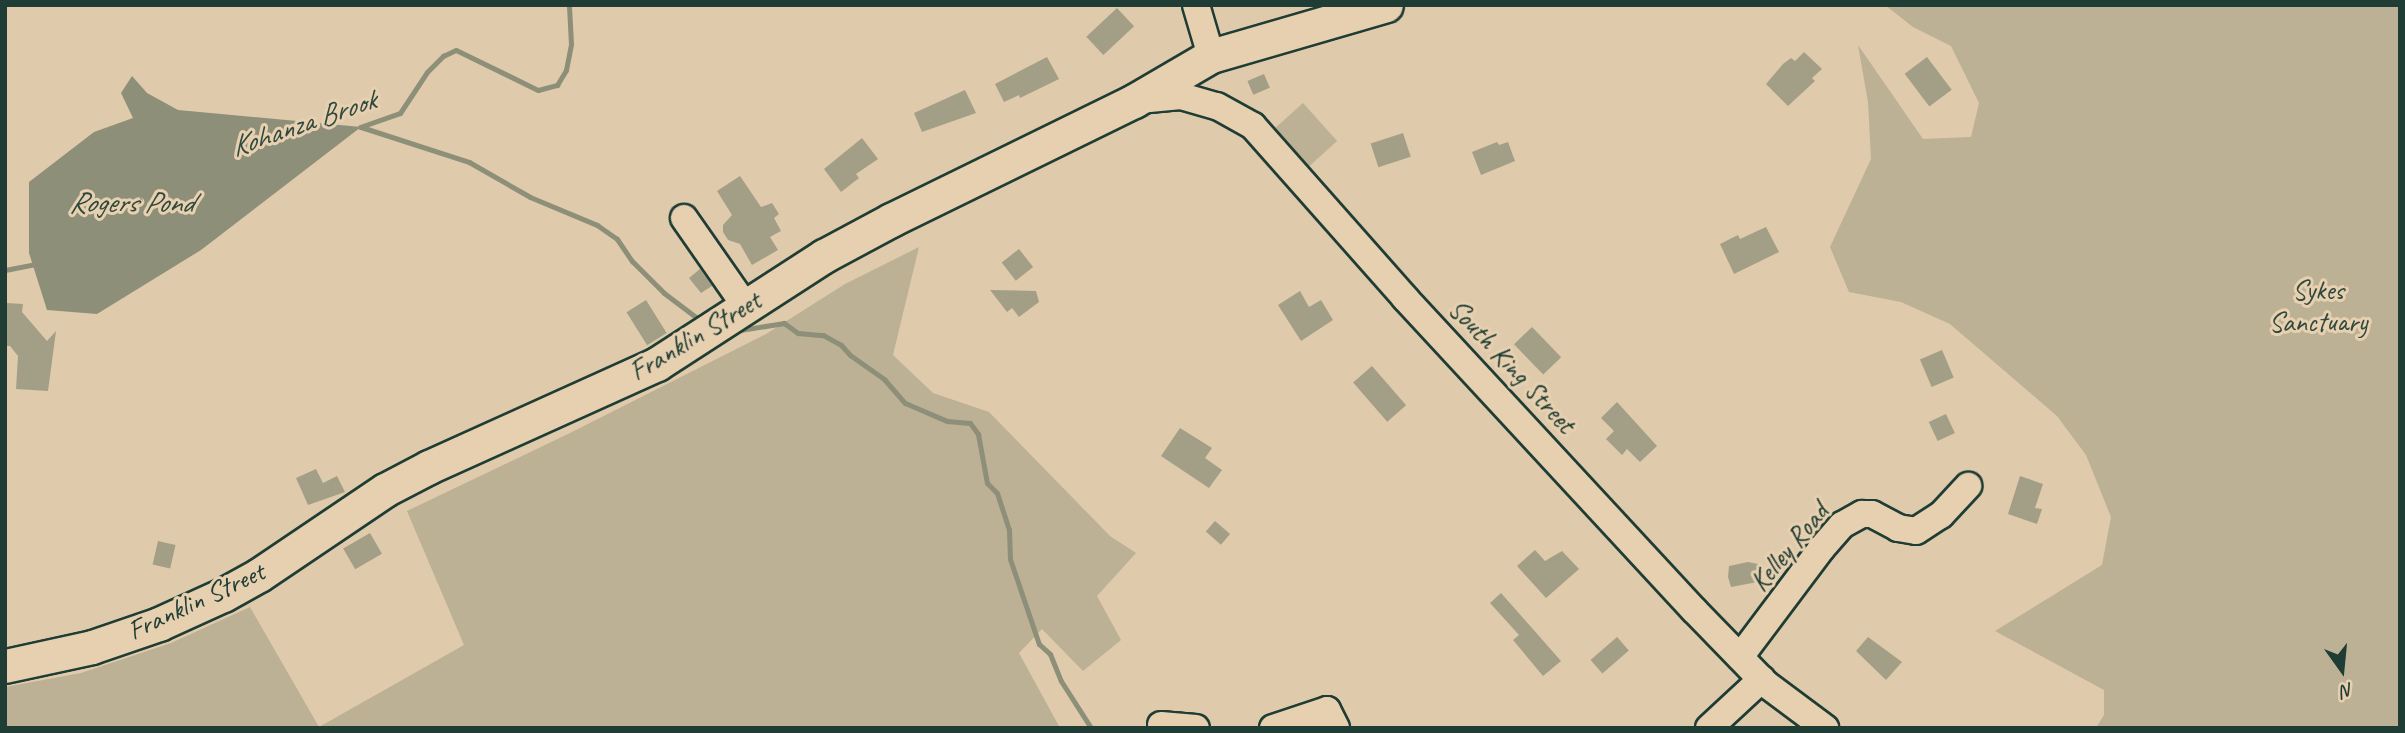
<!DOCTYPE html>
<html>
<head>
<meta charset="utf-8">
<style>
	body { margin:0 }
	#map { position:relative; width:2405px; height:733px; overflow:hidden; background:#dfcaab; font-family:Caveat,sans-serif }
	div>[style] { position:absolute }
	.green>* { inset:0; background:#bcb095; transform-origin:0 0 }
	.water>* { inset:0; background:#8d8f79 }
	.stream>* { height:5px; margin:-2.5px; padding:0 2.5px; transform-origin:2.5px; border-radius:2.5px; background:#8d8f79 }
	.building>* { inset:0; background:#a39f86; transform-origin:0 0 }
	.roads { filter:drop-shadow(2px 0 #1f3d34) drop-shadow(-2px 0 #1f3d34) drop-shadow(0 2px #1f3d34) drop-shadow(0 -2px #1f3d34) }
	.minor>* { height:26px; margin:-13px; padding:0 13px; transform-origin:13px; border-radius:13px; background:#e7d0b0 }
	.major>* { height:33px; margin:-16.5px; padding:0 16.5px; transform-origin:16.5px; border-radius:16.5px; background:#e7d0b0 }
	span { translate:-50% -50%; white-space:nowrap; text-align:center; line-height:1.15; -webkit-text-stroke:6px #e7d0b0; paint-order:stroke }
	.park-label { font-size:28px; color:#2f483e }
	.street-label { font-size:28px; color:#1f3d34 }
	.water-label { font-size:30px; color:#30493e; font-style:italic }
	.frame { position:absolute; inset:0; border:7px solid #1f3d34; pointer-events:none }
	.north { position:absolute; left:2307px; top:635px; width:70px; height:70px; -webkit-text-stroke:5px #e7d0b0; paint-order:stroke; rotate:165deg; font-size:19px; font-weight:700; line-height:28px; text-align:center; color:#1f3d34 }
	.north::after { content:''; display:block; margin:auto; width:24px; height:32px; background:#1f3d34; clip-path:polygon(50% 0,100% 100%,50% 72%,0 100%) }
</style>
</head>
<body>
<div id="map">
	<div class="green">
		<i style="clip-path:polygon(1885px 5px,2400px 5px,2400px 728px,2096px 728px,2104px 715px,2104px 690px,1995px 631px,2102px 565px,2111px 517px,2086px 455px,2057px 416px,1950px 324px,1901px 302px,1849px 292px,1830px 247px,1871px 159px,1868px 102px,1858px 45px,1923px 139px,1971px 137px,1979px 103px,1951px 46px,1913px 27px)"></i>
		<i style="left:1303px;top:103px;width:51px;height:62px;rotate:48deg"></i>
		<i style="clip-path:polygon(919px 247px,893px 355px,933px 393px,989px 412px,1110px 536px,1136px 553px,1097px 596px,1121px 640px,1083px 671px,1042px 629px,1019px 653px,1060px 728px,5px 728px,5px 687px,81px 673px,171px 643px,250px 607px,319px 727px,464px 645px,407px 511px,570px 433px,766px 334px,845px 284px)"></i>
	</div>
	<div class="water">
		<i style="clip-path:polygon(132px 76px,147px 93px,178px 110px,361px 127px,201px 250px,97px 314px,47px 310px,29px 253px,29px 182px,94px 132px,133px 118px,121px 93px)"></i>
	</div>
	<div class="stream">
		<i style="left:360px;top:127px;width:42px;rotate:-19.3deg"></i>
		<i style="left:400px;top:113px;width:49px;rotate:-56.6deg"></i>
		<i style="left:427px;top:72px;width:23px;rotate:-45deg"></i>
		<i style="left:443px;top:56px;width:14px;rotate:-25deg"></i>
		<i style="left:456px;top:50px;width:91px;rotate:26deg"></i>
		<i style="left:538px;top:90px;width:20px;rotate:-15deg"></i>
		<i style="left:557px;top:85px;width:17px;rotate:-59deg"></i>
		<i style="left:566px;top:70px;width:26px;rotate:-79deg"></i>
		<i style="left:571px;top:44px;width:39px;rotate:-93deg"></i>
		<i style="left:361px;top:127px;width:114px;rotate:18deg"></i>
		<i style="left:469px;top:162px;width:70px;rotate:29.8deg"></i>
		<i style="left:530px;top:197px;width:73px;rotate:22.7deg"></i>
		<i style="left:597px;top:225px;width:24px;rotate:35deg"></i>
		<i style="left:617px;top:239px;width:27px;rotate:56deg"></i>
		<i style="left:632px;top:261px;width:45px;rotate:45deg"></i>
		<i style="left:664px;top:293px;width:46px;rotate:37.1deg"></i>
		<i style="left:5px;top:270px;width:36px;rotate:-11deg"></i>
		<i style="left:734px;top:331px;width:51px;rotate:-9.1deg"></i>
		<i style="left:784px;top:323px;width:17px;rotate:36deg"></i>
		<i style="left:798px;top:333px;width:25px;rotate:5deg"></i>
		<i style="left:823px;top:335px;width:21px;rotate:29deg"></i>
		<i style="left:841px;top:345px;width:13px;rotate:48deg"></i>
		<i style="left:850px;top:355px;width:42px;rotate:35.2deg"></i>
		<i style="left:884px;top:379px;width:32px;rotate:49deg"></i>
		<i style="left:905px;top:403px;width:46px;rotate:23.2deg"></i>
		<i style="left:947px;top:421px;width:23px;rotate:5deg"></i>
		<i style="left:970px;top:423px;width:14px;rotate:54deg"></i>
		<i style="left:978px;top:434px;width:50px;rotate:79.6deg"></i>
		<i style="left:987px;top:483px;width:14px;rotate:45deg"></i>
		<i style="left:997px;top:493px;width:39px;rotate:72deg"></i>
		<i style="left:1009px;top:530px;width:29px;rotate:88deg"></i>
		<i style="left:1010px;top:559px;width:90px;rotate:71.2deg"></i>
		<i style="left:1039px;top:644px;width:15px;rotate:42deg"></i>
		<i style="left:1050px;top:654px;width:29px;rotate:68deg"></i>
		<i style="left:1061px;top:681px;width:56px;rotate:57.4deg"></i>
	</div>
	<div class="building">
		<i style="left:1117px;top:8px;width:25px;height:42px;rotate:47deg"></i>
		<i style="clip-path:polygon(1804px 52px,1822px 69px,1812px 78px,1815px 81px,1788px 106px,1766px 84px,1783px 64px,1791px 58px,1795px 61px)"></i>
		<i style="clip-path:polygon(1047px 57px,1059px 79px,1020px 98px,1019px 95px,1004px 102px,995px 84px)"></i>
		<i style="left:1927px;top:57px;width:41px;height:28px;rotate:53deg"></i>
		<i style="left:1264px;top:74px;width:15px;height:18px;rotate:67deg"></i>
		<i style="clip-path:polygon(965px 90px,976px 113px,922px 132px,914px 113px)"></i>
		<i style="left:1403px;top:133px;width:25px;height:34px;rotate:72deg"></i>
		<i style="clip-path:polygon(862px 138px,878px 159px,856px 174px,859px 178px,841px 192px,824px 169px)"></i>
		<i style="clip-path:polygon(1497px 142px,1499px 145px,1508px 142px,1515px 161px,1481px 175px,1472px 152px)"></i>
		<i style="clip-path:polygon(740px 176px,761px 207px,772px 203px,779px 214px,774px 218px,781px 231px,770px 237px,778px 250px,752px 265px,740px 244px,728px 240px,723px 232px,723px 225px,732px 215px,717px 191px)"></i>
		<i style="clip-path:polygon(1766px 227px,1779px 252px,1734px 274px,1720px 244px,1738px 235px,1740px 239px)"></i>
		<i style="left:1019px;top:249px;width:23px;height:22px;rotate:52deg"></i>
		<i style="clip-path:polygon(700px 269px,712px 286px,701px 293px,689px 278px)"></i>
		<i style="clip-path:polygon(990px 290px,1036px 291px,1039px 302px,1019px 317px,1012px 308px,1007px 312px)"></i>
		<i style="clip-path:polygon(1300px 291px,1309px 307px,1321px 300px,1333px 320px,1301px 341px,1278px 305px)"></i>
		<i style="left:646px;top:300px;width:39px;height:23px;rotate:58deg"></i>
		<i style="clip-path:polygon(7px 303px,23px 304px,22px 312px,47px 341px,56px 331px,48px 391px,16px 389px,18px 356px,10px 346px,5px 346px)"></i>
		<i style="left:1532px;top:327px;width:42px;height:25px;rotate:46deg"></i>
		<i style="left:1942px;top:350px;width:30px;height:24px;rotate:67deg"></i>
		<i style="left:1372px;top:366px;width:52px;height:25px;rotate:49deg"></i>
		<i style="clip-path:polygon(1617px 402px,1657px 446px,1640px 462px,1627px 449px,1622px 455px,1606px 439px,1614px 431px,1601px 418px)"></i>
		<i style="left:1946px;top:414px;width:21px;height:19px;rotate:65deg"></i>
		<i style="clip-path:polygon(1180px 428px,1212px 448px,1205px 458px,1222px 470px,1209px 488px,1161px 456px)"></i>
		<i style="clip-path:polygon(316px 469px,323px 483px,337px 476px,345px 492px,308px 505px,296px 478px)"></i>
		<i style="clip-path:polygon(2020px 476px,2043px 484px,2035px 508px,2042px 509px,2037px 524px,2008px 514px)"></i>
		<i style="left:1215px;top:521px;width:20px;height:14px;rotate:41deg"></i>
		<i style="left:370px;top:533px;width:24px;height:31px;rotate:60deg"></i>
		<i style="left:158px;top:541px;width:18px;height:24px;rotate:13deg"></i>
		<i style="clip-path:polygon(1535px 550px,1545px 561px,1562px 551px,1579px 569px,1546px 598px,1517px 566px)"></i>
		<i style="clip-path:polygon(1748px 562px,1758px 564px,1763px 581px,1731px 587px,1728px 577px,1729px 566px)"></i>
		<i style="clip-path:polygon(1501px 593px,1561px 661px,1543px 676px,1513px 640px,1519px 635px,1490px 603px)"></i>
		<i style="left:1617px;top:637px;width:18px;height:35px;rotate:49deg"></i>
		<i style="clip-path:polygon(1868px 637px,1902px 662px,1886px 680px,1856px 651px)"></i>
	</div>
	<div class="roads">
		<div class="minor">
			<i style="left:1196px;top:5px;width:53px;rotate:73.6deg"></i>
			<i style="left:1139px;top:100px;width:42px;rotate:-5.4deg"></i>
			<i style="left:1181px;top:96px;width:37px;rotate:16deg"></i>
			<i style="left:1217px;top:106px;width:41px;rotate:29.1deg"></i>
			<i style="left:1253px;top:126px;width:230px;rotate:48.5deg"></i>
			<i style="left:1405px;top:298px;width:425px;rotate:47.2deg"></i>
			<i style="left:1694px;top:610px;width:103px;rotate:45.8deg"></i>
			<i style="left:1766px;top:684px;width:74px;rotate:36.7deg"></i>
			<i style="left:684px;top:218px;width:108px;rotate:55.1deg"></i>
			<i style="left:1740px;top:657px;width:135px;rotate:-53.1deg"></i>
			<i style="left:1821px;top:549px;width:32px;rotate:-49deg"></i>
			<i style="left:1842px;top:525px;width:23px;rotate:-29deg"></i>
			<i style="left:1862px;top:514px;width:10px"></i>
			<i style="left:1872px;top:514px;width:30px;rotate:28deg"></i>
			<i style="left:1898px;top:528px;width:18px;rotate:9deg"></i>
			<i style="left:1916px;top:531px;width:30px;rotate:-33deg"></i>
			<i style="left:1941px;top:515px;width:40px;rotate:-47deg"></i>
			<i style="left:1161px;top:725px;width:35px;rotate:5deg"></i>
			<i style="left:1273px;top:728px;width:57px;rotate:-18.4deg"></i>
			<i style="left:1327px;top:710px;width:20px;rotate:63deg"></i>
			<i style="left:1709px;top:728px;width:72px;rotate:-42.8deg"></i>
		</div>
		<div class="major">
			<i style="left:5px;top:666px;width:89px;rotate:-12.3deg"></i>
			<i style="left:92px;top:647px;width:71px;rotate:-18.9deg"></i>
			<i style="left:159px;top:624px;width:70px;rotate:-24.4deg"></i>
			<i style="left:223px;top:595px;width:41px;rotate:-29.1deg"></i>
			<i style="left:259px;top:575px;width:152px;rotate:-34deg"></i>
			<i style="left:385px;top:490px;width:50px;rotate:-27.6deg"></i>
			<i style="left:429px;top:467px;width:250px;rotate:-24.3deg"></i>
			<i style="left:657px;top:364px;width:199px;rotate:-32.9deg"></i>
			<i style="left:824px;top:256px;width:76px;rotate:-28.2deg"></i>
			<i style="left:891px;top:220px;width:271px;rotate:-26.1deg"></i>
			<i style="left:1134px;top:101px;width:89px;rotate:-30.3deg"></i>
			<i style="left:1211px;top:56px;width:182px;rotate:-16.2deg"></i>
		</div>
	</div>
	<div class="park-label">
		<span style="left:2318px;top:306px">Sykes<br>Sanctuary</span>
	</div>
	<div class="street-label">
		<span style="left:695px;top:336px;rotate:-31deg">Franklin Street</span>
		<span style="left:1512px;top:366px;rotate:47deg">South King Street</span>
		<span style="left:1789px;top:547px;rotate:-50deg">Kelley Road</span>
		<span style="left:196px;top:601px;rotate:-25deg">Franklin Street</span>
	</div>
	<div class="water-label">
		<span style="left:303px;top:123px;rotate:-19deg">Kohanza Brook</span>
		<span style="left:131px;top:202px">Rogers Pond</span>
	</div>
	<div class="frame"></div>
	<div class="north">N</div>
</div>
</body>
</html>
